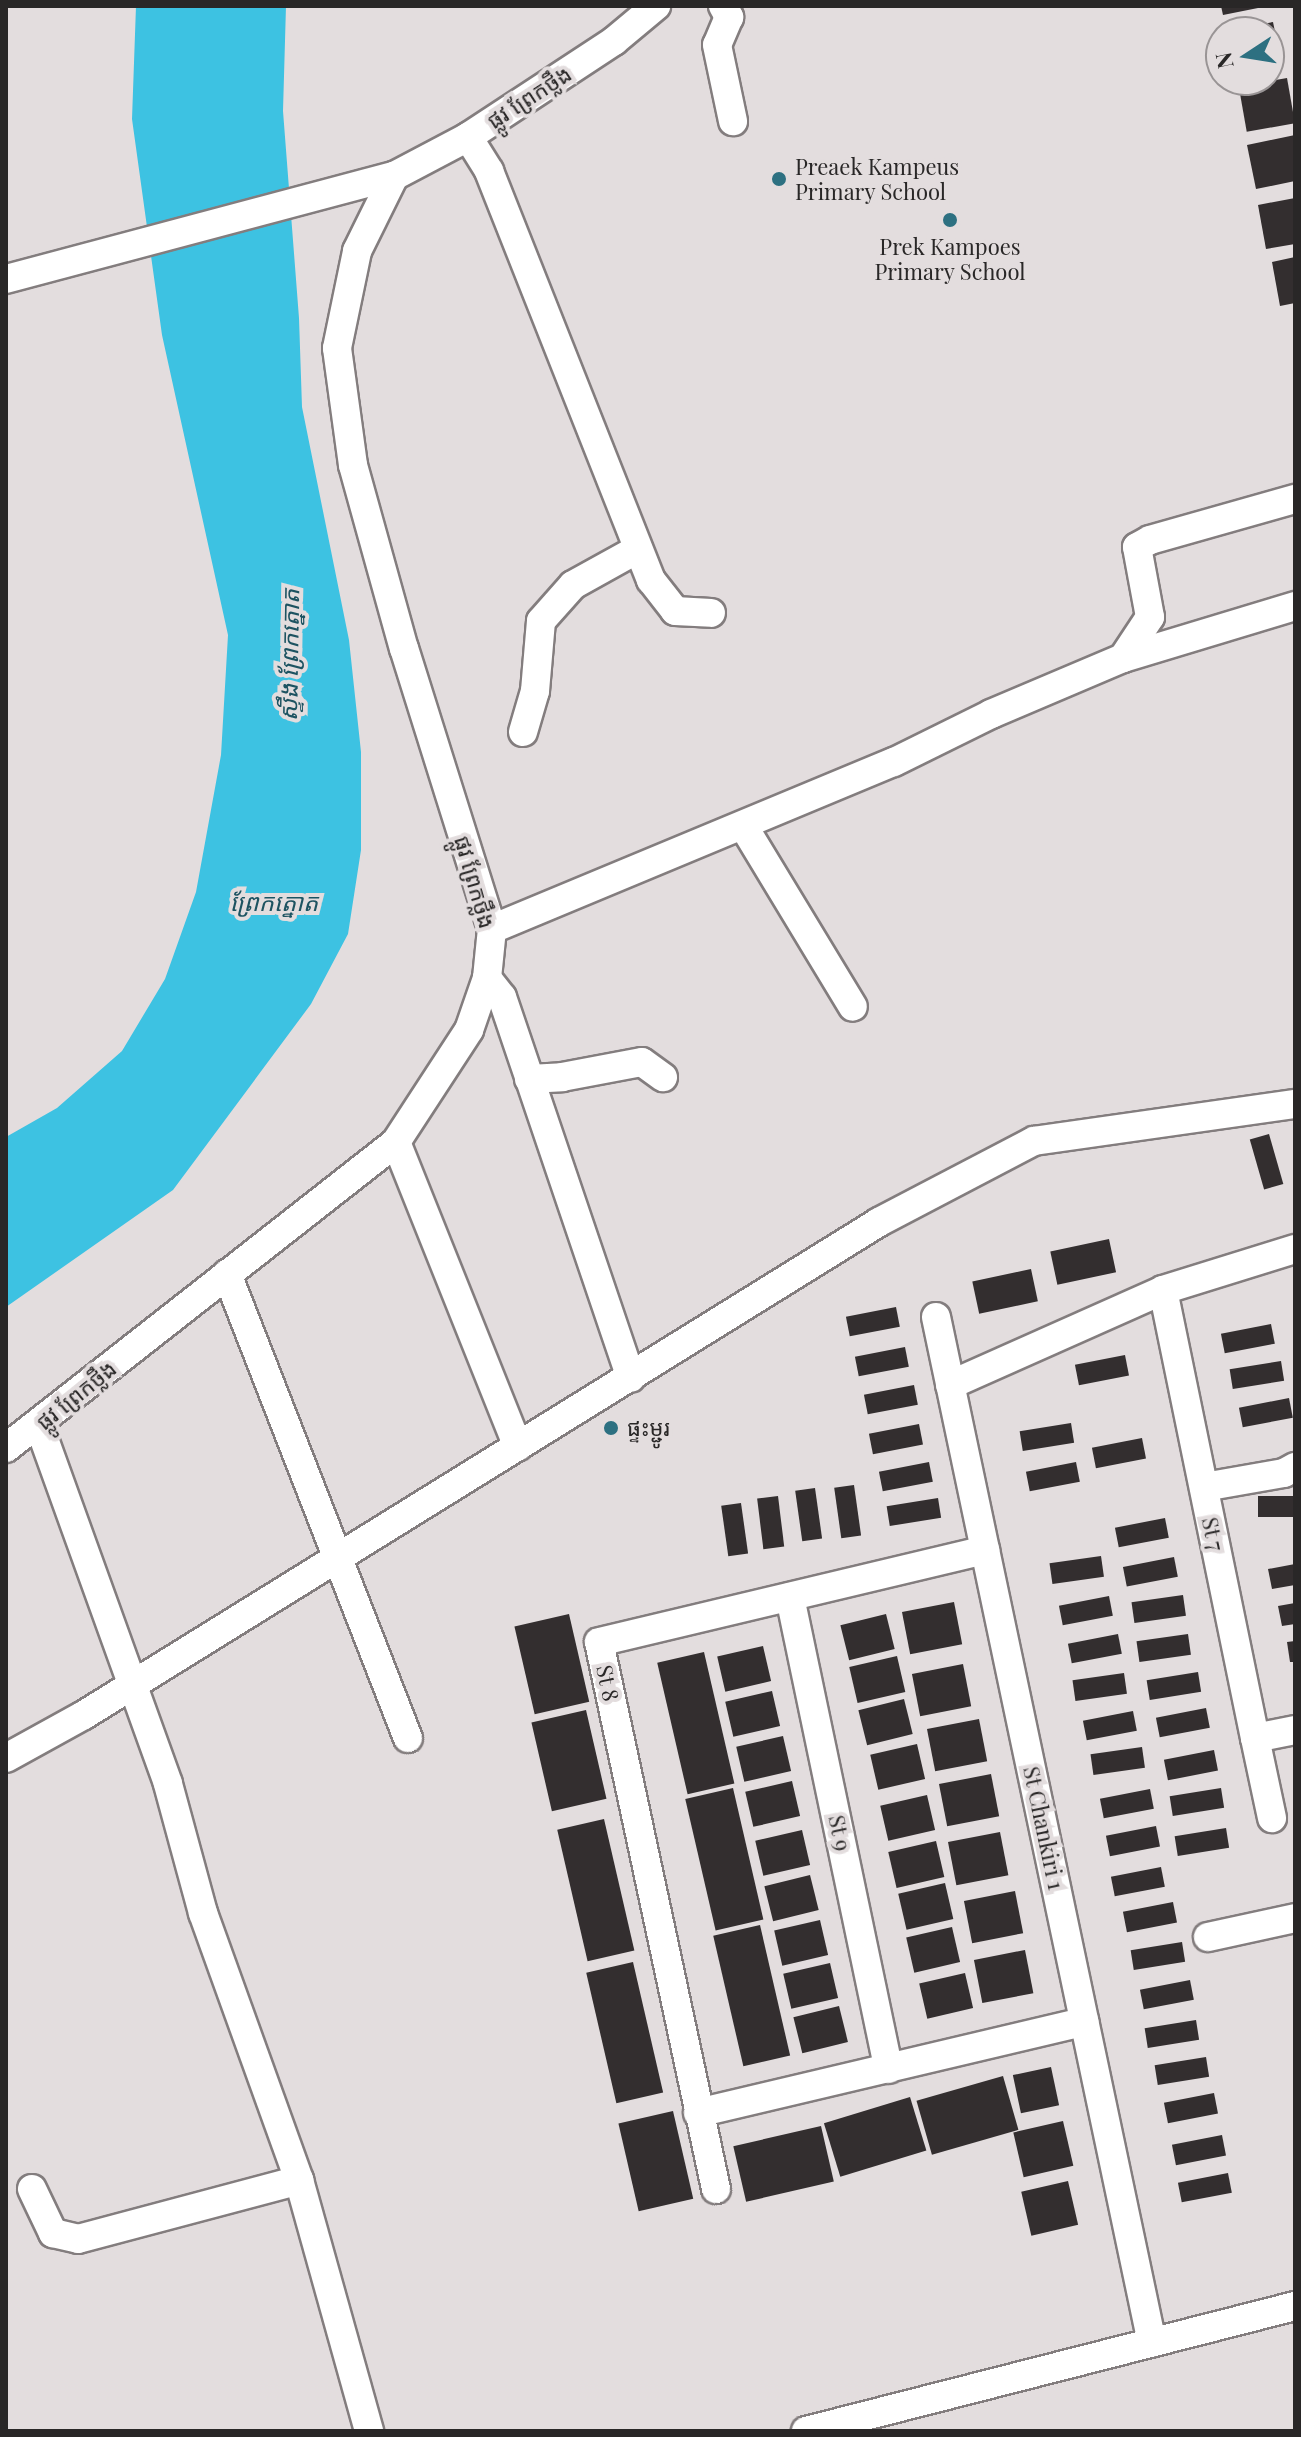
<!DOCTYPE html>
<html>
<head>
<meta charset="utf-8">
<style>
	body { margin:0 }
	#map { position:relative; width:1301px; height:2437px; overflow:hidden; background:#e3ddde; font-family:"Playfair Display","Noto Sans Khmer",serif }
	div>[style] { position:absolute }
	.water>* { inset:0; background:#3dc2e2 }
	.building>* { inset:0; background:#332e2f; transform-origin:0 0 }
	.roads { filter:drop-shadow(2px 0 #837d7e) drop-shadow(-2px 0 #837d7e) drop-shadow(0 2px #837d7e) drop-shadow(0 -2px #837d7e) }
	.minor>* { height:28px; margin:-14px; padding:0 14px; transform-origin:14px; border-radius:14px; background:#fff }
	.dots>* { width:22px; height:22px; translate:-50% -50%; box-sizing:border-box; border:4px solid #e3ddde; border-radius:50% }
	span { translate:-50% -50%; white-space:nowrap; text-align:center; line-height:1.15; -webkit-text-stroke:8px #e3ddde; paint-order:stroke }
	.street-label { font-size:22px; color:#292727 }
	.poi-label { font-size:22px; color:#292727 }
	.left { translate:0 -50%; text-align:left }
	.water-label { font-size:24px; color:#1d5361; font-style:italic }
	.frame { position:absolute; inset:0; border:8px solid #292727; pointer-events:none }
	.north { position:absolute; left:1205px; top:16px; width:80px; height:80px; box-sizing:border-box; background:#e3ddde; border:2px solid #999495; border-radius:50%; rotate:258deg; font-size:22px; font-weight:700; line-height:32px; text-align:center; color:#292727 }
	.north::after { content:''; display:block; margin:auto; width:28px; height:36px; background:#2d7081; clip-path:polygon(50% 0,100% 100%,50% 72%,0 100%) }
</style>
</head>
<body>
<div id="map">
	<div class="water">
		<i style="clip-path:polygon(136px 6px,286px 6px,283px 111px,299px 318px,302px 407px,349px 640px,361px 752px,361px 850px,348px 934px,311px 1004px,173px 1190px,6px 1307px,6px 1137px,57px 1108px,122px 1051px,165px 979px,196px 892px,221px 755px,228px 635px,162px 335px,132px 119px)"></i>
	</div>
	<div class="building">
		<i style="clip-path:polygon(1221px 6px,1263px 6px,1263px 7px,1223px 15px)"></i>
		<i style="clip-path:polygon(1273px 22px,1282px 66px,1269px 69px,1269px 32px,1228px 31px)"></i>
		<i style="left:1287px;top:78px;width:46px;height:49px;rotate:80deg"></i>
		<i style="clip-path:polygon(1295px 135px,1295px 181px,1256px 189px,1247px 145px)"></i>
		<i style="clip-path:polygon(1295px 198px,1295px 244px,1266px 249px,1258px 205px)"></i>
		<i style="clip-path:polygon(1295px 257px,1295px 303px,1280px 306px,1272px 262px)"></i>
		<i style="left:1269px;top:1134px;width:52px;height:20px;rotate:74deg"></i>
		<i style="left:1109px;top:1239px;width:34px;height:60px;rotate:78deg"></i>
		<i style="left:1031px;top:1269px;width:33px;height:60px;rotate:78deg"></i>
		<i style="left:896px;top:1307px;width:20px;height:51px;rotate:79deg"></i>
		<i style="left:1271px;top:1324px;width:20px;height:51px;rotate:79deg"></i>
		<i style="left:905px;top:1347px;width:20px;height:51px;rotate:79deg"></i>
		<i style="left:1125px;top:1355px;width:21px;height:51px;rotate:79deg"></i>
		<i style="left:1281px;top:1361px;width:20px;height:52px;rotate:81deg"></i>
		<i style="left:914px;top:1385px;width:20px;height:51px;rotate:79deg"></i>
		<i style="left:1289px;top:1398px;width:20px;height:51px;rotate:79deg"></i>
		<i style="left:1071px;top:1423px;width:20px;height:52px;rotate:81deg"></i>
		<i style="left:919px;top:1424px;width:21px;height:51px;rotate:79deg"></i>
		<i style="left:1142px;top:1438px;width:21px;height:51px;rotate:79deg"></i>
		<i style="left:929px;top:1462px;width:20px;height:51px;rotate:79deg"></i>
		<i style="left:1076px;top:1462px;width:20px;height:51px;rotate:79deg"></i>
		<i style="left:854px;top:1485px;width:51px;height:20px;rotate:82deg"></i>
		<i style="left:815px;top:1488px;width:51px;height:20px;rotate:82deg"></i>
		<i style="left:778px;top:1496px;width:51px;height:21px;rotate:83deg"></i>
		<i style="left:1295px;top:1496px;width:21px;height:37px;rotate:90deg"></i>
		<i style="left:938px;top:1498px;width:20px;height:52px;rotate:81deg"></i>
		<i style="left:741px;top:1503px;width:51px;height:20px;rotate:82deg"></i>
		<i style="left:1165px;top:1518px;width:20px;height:51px;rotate:79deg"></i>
		<i style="left:1101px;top:1556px;width:21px;height:52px;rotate:82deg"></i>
		<i style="left:1174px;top:1557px;width:20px;height:52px;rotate:79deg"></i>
		<i style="clip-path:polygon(1295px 1564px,1295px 1585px,1272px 1589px,1268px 1569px)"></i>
		<i style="left:1183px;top:1595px;width:21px;height:52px;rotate:82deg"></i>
		<i style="left:1109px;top:1596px;width:20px;height:51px;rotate:79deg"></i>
		<i style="left:954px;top:1602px;width:43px;height:53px;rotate:79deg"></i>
		<i style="clip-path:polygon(1295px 1603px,1295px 1624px,1282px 1626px,1278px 1606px)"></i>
		<i style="left:569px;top:1614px;width:90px;height:56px;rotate:77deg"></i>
		<i style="left:886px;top:1614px;width:36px;height:47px;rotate:76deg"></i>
		<i style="left:1118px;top:1634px;width:20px;height:51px;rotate:79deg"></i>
		<i style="left:1188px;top:1634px;width:21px;height:52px;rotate:82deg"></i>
		<i style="clip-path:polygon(1295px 1641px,1295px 1662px,1290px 1662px,1287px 1642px)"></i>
		<i style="left:763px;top:1646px;width:36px;height:47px;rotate:77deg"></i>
		<i style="left:704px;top:1652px;width:135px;height:48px;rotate:77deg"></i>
		<i style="left:897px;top:1656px;width:37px;height:49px;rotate:77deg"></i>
		<i style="left:963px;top:1664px;width:43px;height:52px;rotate:79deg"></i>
		<i style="left:1198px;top:1672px;width:20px;height:52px;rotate:81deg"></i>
		<i style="left:1124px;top:1673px;width:21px;height:52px;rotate:82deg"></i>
		<i style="left:772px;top:1691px;width:36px;height:48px;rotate:77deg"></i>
		<i style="left:904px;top:1699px;width:36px;height:47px;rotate:76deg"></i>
		<i style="left:1206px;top:1708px;width:20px;height:51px;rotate:79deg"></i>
		<i style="left:586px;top:1710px;width:91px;height:56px;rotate:77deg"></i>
		<i style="left:1133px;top:1711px;width:20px;height:51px;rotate:79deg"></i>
		<i style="left:979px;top:1719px;width:43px;height:53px;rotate:79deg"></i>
		<i style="left:783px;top:1736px;width:36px;height:48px;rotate:77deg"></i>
		<i style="left:917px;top:1744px;width:36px;height:48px;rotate:77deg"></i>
		<i style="left:1142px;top:1747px;width:21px;height:52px;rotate:82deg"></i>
		<i style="left:1214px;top:1750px;width:21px;height:51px;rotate:79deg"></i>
		<i style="left:991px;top:1774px;width:43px;height:53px;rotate:79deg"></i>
		<i style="left:792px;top:1781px;width:36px;height:48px;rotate:77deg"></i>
		<i style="left:733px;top:1788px;width:135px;height:49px;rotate:77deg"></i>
		<i style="left:1221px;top:1788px;width:20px;height:52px;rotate:81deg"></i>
		<i style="left:1150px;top:1789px;width:20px;height:51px;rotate:79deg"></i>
		<i style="left:927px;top:1795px;width:36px;height:48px;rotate:77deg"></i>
		<i style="left:604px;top:1819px;width:135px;height:48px;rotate:77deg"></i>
		<i style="left:1156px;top:1826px;width:21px;height:51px;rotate:79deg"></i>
		<i style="left:1226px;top:1828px;width:20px;height:52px;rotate:81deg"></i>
		<i style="left:802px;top:1830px;width:36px;height:48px;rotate:77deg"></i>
		<i style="left:1000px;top:1832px;width:44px;height:53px;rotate:79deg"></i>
		<i style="left:936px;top:1841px;width:37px;height:49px;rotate:77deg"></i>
		<i style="left:1161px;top:1867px;width:20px;height:51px;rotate:79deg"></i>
		<i style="left:810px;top:1875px;width:36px;height:47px;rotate:76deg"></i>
		<i style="left:945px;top:1883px;width:37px;height:48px;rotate:77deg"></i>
		<i style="left:1015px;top:1891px;width:43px;height:52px;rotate:79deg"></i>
		<i style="left:1173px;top:1902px;width:21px;height:51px;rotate:79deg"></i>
		<i style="left:820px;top:1920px;width:36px;height:47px;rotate:77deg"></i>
		<i style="left:760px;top:1925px;width:134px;height:48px;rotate:77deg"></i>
		<i style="left:952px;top:1927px;width:36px;height:47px;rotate:77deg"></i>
		<i style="left:1182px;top:1942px;width:20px;height:52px;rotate:81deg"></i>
		<i style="left:1025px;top:1950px;width:44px;height:52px;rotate:79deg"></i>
		<i style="left:633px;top:1962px;width:134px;height:48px;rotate:77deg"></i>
		<i style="left:830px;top:1963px;width:36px;height:48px;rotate:77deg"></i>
		<i style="left:965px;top:1973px;width:36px;height:47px;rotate:77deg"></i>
		<i style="left:1190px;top:1980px;width:20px;height:51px;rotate:79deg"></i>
		<i style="left:839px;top:2006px;width:37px;height:47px;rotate:76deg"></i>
		<i style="left:1196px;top:2020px;width:20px;height:52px;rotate:81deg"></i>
		<i style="left:1206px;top:2057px;width:20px;height:52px;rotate:81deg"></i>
		<i style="left:1051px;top:2067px;width:39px;height:39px;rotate:78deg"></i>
		<i style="left:1003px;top:2076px;width:56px;height:90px;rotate:74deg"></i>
		<i style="left:1214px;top:2093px;width:21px;height:51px;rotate:79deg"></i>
		<i style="left:910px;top:2097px;width:56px;height:90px;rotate:73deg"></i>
		<i style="left:673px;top:2111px;width:90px;height:56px;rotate:77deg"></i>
		<i style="left:1063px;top:2121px;width:46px;height:51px;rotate:77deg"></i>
		<i style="left:821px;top:2126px;width:57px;height:90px;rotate:77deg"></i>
		<i style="left:1222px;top:2135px;width:21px;height:51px;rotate:79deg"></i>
		<i style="left:1228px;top:2173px;width:20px;height:51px;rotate:79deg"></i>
		<i style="left:1068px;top:2181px;width:45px;height:48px;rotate:77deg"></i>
	</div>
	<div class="roads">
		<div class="minor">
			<i style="left:723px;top:6px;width:13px;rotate:61deg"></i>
			<i style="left:729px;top:17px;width:30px;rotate:113deg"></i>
			<i style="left:717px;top:45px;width:78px;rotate:78.1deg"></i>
			<i style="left:468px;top:137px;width:40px;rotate:58deg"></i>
			<i style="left:489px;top:171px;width:440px;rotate:68.4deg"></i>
			<i style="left:651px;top:580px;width:39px;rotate:52deg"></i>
			<i style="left:675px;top:611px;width:36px;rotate:3deg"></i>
			<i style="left:6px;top:279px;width:401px;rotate:-14.9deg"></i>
			<i style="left:394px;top:176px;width:84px;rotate:-27.8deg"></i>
			<i style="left:468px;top:137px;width:175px;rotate:-33.3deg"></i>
			<i style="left:614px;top:41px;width:55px;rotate:-39.8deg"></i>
			<i style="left:1123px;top:658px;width:180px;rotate:-16.8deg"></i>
			<i style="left:523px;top:732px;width:43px;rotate:-73.7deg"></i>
			<i style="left:535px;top:691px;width:70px;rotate:-85.1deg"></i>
			<i style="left:541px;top:621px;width:48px;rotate:-48.4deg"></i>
			<i style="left:573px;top:585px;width:74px;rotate:-29deg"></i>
			<i style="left:744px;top:827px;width:210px;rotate:58.8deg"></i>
			<i style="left:492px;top:929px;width:435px;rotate:-22.6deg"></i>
			<i style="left:894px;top:762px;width:108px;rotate:-26.3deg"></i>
			<i style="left:991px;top:714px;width:143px;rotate:-23deg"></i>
			<i style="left:1123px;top:658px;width:49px;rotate:-56.6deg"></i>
			<i style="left:1150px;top:617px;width:71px;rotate:-100.5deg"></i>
			<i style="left:1137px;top:547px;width:15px;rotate:-28deg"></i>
			<i style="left:1150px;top:540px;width:151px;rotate:-15.8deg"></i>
			<i style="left:487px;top:978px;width:24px;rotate:52deg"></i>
			<i style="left:502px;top:997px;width:402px;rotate:71.3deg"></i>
			<i style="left:529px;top:1079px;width:33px;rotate:-3deg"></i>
			<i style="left:562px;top:1077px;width:81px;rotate:-10.6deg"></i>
			<i style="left:642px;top:1062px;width:26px;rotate:36deg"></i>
			<i style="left:396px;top:1142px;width:328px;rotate:68.2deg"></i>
			<i style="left:227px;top:1274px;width:498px;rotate:68.7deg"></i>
			<i style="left:1163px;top:1290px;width:457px;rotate:78.4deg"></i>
			<i style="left:1255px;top:1738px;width:41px;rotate:-11.3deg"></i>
			<i style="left:936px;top:1317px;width:1048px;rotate:78.11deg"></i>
			<i style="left:950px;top:1385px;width:233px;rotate:-24deg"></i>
			<i style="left:1163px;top:1290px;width:138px;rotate:-17.3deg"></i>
			<i style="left:39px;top:1425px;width:381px;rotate:70.2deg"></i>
			<i style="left:168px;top:1784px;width:134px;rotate:74.8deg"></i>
			<i style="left:203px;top:1913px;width:284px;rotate:70.2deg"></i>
			<i style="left:299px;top:2180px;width:261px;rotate:74.4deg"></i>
			<i style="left:6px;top:1448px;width:496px;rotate:-38.1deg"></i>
			<i style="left:396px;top:1142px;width:134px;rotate:-56.9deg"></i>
			<i style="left:469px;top:1030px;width:55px;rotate:-70.9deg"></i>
			<i style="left:487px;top:978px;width:49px;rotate:-84.2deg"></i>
			<i style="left:492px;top:929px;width:294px;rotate:-107.4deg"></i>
			<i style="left:404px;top:649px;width:191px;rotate:-105.5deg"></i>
			<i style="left:353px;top:465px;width:118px;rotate:-97.8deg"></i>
			<i style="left:337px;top:348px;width:99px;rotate:-78.3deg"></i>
			<i style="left:357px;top:251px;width:84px;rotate:-63.7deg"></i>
			<i style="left:1204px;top:1487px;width:81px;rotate:-9.9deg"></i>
			<i style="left:1284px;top:1473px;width:13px;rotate:-29deg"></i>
			<i style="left:790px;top:1597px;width:482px;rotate:78.2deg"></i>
			<i style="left:1255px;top:1738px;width:82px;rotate:78deg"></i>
			<i style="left:6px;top:1758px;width:89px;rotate:-28.9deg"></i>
			<i style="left:84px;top:1715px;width:935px;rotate:-31.8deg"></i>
			<i style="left:879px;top:1222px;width:175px;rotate:-27.6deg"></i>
			<i style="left:1034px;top:1141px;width:264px;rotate:-8.1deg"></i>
			<i style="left:1208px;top:1937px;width:89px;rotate:-12.3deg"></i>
			<i style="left:698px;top:2113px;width:397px;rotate:-13.3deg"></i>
			<i style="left:32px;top:2189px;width:49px;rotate:64.5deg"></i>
			<i style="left:53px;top:2233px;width:26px;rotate:13deg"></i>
			<i style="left:78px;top:2239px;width:229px;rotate:-14.9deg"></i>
			<i style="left:716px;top:2189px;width:559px;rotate:-102.07deg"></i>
			<i style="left:599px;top:1642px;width:397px;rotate:-13.4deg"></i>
			<i style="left:806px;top:2431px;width:505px;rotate:-14.34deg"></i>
		</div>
	</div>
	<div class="dots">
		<i style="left:779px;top:179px;background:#2d7081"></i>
		<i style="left:950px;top:220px;background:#2d7081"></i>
		<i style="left:611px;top:1428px;background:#2d7081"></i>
	</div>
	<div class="street-label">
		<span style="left:529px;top:97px;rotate:-33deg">ផ្លូវ ព្រែកថ្លឹង</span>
		<span style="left:475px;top:882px;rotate:74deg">ផ្លូវ ព្រែកថ្លឹង</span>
		<span style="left:76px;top:1395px;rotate:-39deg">ផ្លូវ ព្រែកថ្លឹង</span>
		<span style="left:1213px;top:1534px;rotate:78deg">St 7</span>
		<span style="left:608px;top:1683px;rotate:78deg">St 8</span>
		<span style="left:1044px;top:1828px;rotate:78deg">St Chankiri 1</span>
		<span style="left:840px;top:1833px;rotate:78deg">St 9</span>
	</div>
	<div class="poi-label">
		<span class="left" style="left:795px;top:179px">Preaek Kampeus<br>Primary School</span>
		<span style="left:950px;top:259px">Prek Kampoes<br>Primary School</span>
		<span class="left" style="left:627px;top:1428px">ផ្ទះម្ជូរ</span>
	</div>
	<div class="water-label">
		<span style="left:289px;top:655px;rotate:-89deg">ស្ទឹង ព្រែកត្នោត</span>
		<span style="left:274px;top:902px">ព្រែកត្នោត</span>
	</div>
	<div class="frame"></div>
	<div class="north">N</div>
</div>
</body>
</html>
